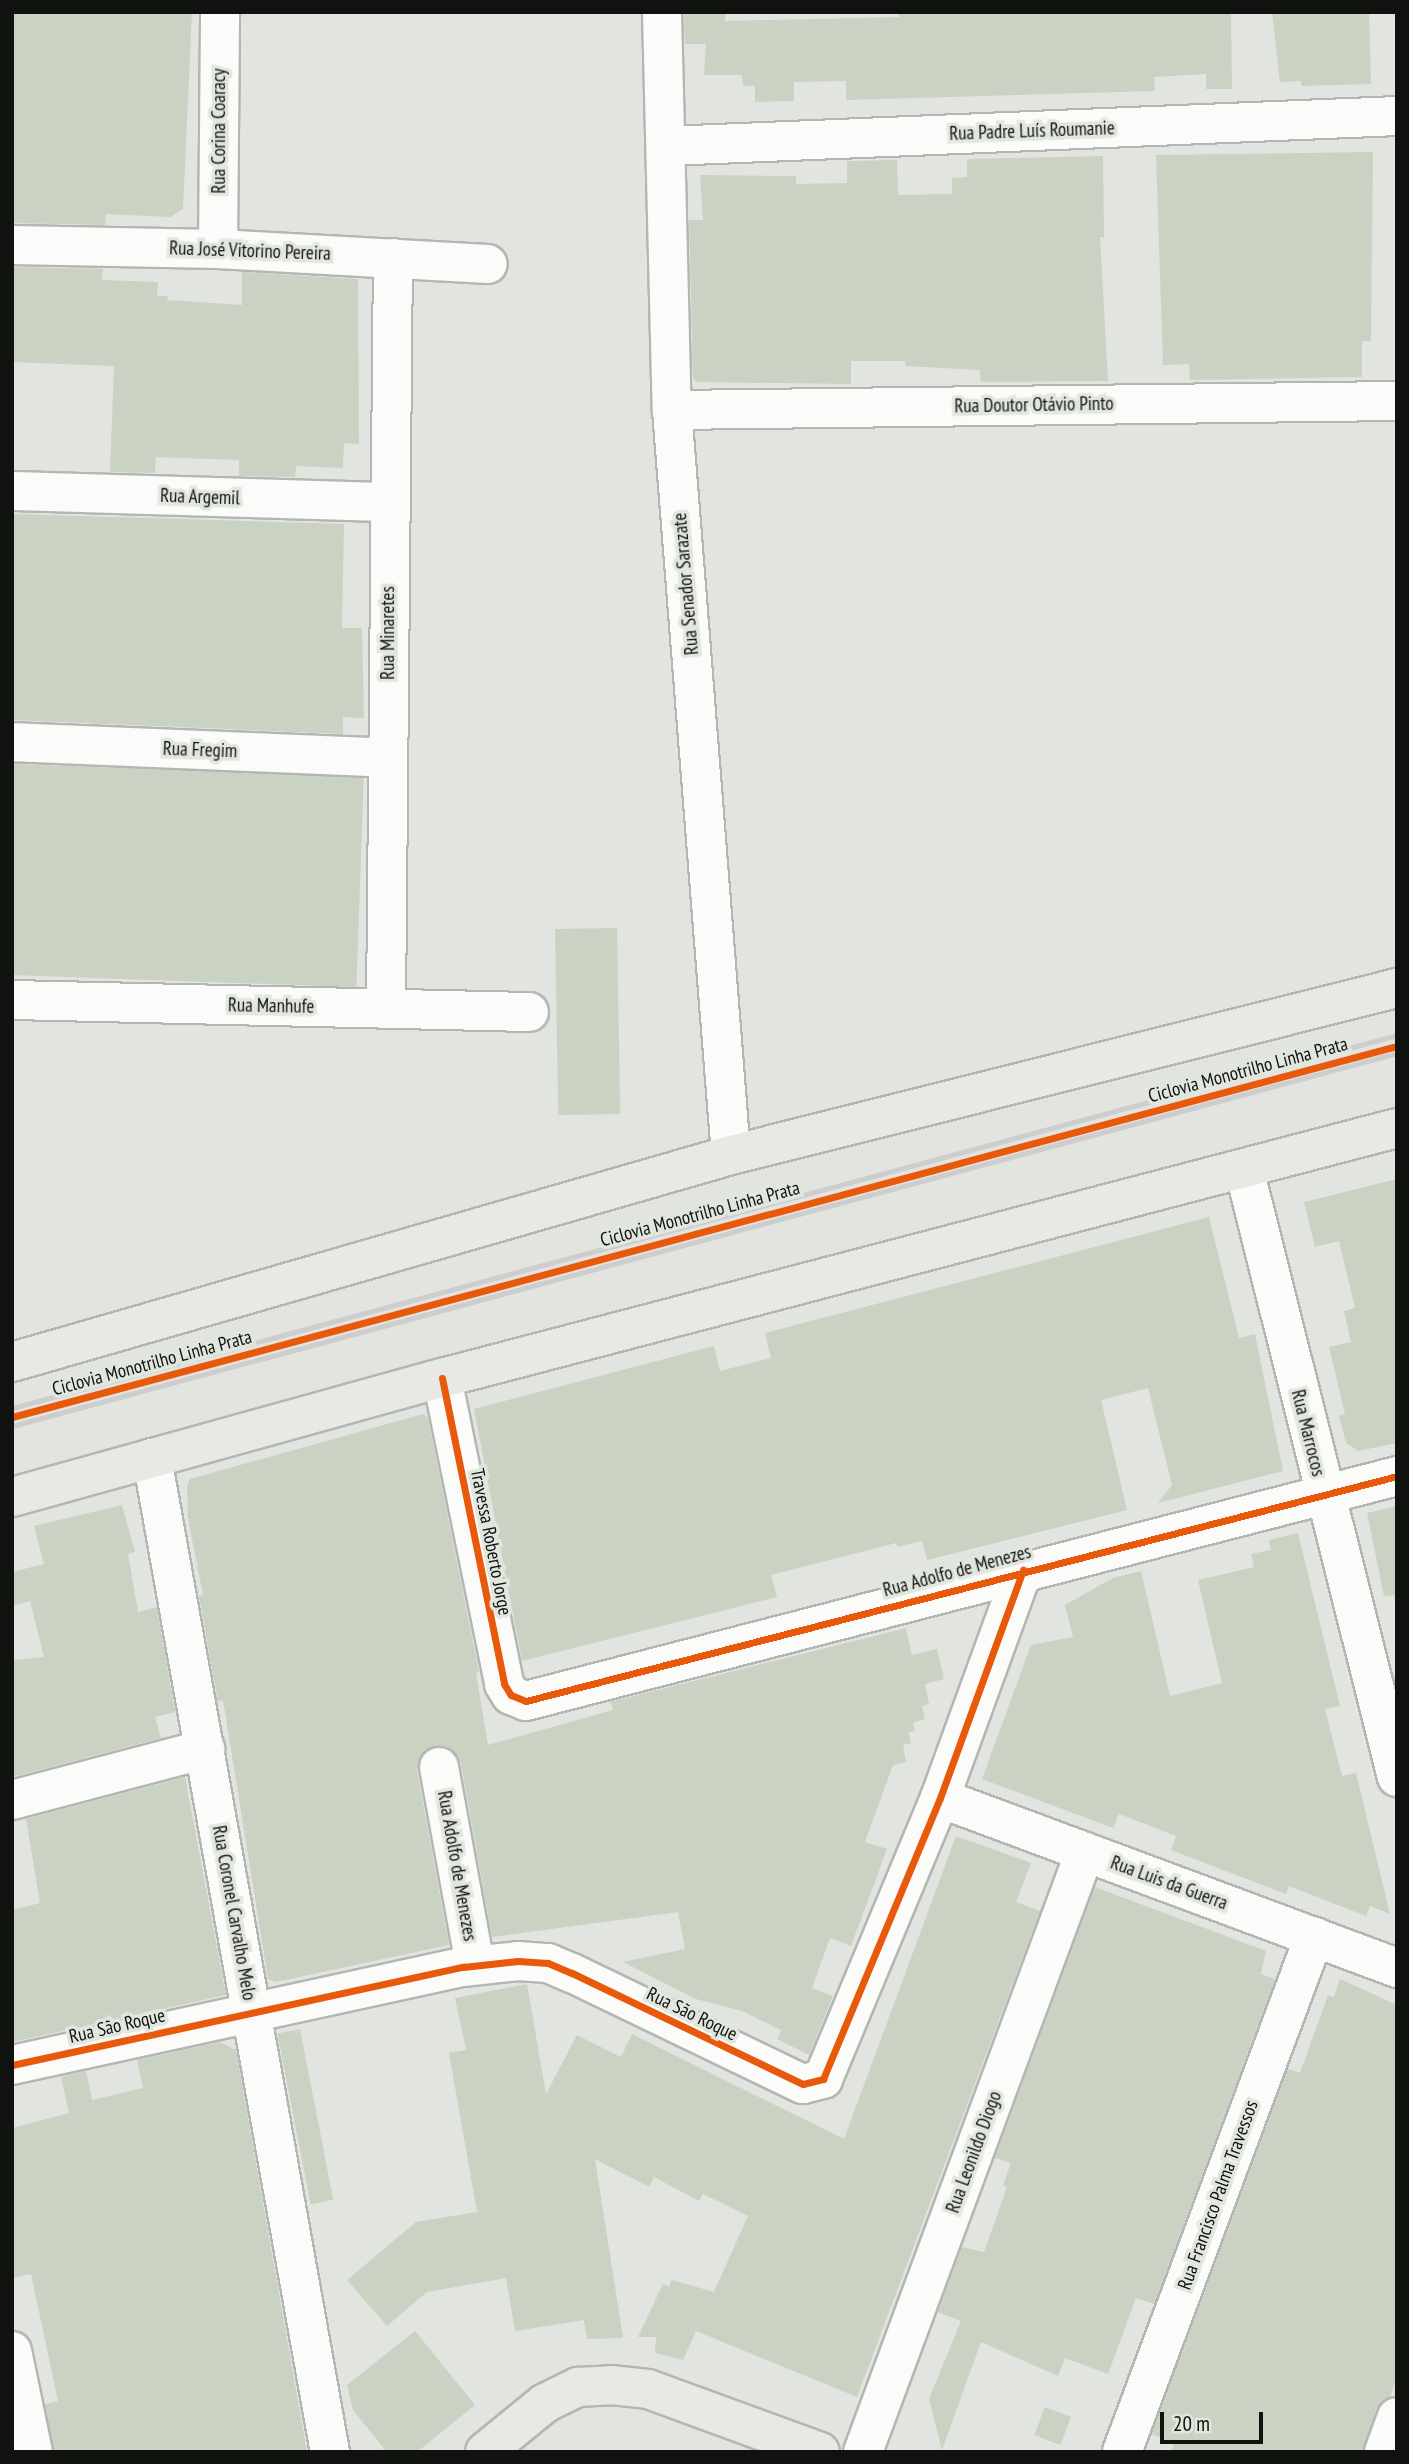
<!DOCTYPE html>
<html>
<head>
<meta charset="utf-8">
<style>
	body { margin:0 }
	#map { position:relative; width:1409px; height:2464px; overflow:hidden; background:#e2e4e0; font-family:"PT Sans Narrow",sans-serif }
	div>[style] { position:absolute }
	.building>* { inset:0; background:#c9d2c3; transform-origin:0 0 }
	.roads { filter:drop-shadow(2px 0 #b4b6b3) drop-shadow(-2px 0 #b4b6b3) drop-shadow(0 2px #b4b6b3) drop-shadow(0 -2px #b4b6b3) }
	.minor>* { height:38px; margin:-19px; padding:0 19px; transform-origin:19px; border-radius:19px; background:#fbfbfa }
	.major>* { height:38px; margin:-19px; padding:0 19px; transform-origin:19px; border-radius:19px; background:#e6e9e4 }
	.rail>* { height:5px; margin:-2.5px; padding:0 2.5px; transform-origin:2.5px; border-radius:2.5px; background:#cccdcc }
	.cycleway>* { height:7px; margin:-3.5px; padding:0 3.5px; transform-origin:3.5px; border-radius:3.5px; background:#e8590c }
	span { translate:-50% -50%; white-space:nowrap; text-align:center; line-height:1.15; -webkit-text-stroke:7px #e1e6de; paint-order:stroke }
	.street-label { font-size:19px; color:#10120f }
	.frame { position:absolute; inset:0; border:14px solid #10120f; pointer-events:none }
	.scale { position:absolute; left:1160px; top:2412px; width:103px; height:32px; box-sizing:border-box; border:4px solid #10120f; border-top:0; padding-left:9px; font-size:21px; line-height:24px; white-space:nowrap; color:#10120f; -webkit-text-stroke:5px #e1e6de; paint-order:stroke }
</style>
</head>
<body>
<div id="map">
	<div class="building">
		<i style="clip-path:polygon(12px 12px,192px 12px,183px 209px,170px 217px,106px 214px,105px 225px,12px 223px)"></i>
		<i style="clip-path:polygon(684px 12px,725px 12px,725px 21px,899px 17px,899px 12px,1231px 12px,1232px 89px,1206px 89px,1206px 74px,1154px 77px,1155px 91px,846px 100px,846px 81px,794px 82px,794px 101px,755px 102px,755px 86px,743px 86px,742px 75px,704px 75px,706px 44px,685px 44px)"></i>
		<i style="clip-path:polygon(1272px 12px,1369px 12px,1371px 84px,1301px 86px,1301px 81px,1280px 82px)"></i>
		<i style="clip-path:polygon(1373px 152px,1371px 341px,1362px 341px,1362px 377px,1190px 380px,1189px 364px,1163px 365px,1156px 155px)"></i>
		<i style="clip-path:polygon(1103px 156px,1104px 237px,1100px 237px,1108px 381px,981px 382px,980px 370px,905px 366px,905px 361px,851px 361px,851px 384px,696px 382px,693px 377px,689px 220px,703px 220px,700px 175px,796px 176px,796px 184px,847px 183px,847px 161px,897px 160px,898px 195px,952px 194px,952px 178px,967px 177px,967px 159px)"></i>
		<i style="clip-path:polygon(12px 267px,103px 269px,102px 280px,158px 282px,157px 296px,168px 296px,167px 300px,242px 305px,242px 272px,358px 279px,359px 444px,344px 443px,343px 468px,296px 466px,295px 477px,239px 476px,239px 460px,156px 457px,155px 473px,110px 472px,114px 366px,12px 362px)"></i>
		<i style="clip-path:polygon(13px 514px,344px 524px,342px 628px,362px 628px,364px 718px,343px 717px,343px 734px,12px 720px)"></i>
		<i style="left:12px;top:764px;width:352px;height:211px;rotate:2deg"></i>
		<i style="left:617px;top:928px;width:186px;height:62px;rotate:89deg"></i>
		<i style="clip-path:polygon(1397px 1179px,1397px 1443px,1358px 1451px,1346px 1443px,1339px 1416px,1345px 1414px,1329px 1347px,1351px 1342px,1344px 1311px,1355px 1308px,1339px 1241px,1315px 1247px,1304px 1202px)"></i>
		<i style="clip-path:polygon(1209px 1217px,1239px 1338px,1255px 1334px,1283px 1471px,1158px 1503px,1172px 1485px,1148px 1388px,1101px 1400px,1127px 1510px,927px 1560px,922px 1541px,897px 1547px,896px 1543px,771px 1575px,777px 1597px,522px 1661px,474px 1409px,714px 1346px,720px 1371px,771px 1358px,765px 1333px)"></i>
		<i style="clip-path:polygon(423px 1414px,428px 1418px,479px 1672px,476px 1673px,488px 1745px,613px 1710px,610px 1702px,906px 1628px,912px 1655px,937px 1649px,944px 1679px,925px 1684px,929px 1704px,922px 1706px,925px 1719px,913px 1723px,915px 1731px,908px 1732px,911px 1743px,903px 1745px,906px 1762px,893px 1765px,865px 1842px,887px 1849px,851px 1946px,830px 1938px,812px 1988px,833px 1996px,809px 2055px,777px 2039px,781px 2030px,742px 2011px,696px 1999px,623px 1962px,685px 1949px,678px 1912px,492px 1937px,461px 1763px,446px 1746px,424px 1751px,417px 1770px,449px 1945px,276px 1982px,268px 1979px,223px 1700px,218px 1702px,199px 1596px,203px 1595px,188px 1519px,187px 1486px,190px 1479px)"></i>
		<i style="clip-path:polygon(122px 1505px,135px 1552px,128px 1554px,138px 1612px,157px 1607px,175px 1712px,155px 1717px,161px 1738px,12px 1777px,12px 1660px,44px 1657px,30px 1601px,12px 1606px,12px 1572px,44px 1564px,34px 1526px)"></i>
		<i style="clip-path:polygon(1397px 1506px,1397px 1595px,1384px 1596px,1367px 1513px)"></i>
		<i style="clip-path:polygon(1298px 1533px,1340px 1706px,1325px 1709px,1342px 1776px,1356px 1773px,1390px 1914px,1370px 1906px,1366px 1916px,1289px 1886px,1286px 1894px,1171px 1850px,1176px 1836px,1119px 1814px,1113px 1828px,982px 1779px,1031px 1645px,1073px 1637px,1065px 1605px,1113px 1578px,1141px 1571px,1170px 1696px,1222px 1683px,1198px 1580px,1254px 1567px,1251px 1554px,1271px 1550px,1269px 1540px)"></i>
		<i style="clip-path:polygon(185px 1777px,226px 1995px,12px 2042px,12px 1910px,40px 1903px,26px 1819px)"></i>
		<i style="clip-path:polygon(956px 1836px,1031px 1863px,1016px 1902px,1040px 1911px,857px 2397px,696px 2331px,683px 2360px,655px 2353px,656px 2337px,638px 2337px,663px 2284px,669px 2287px,672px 2280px,714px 2292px,748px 2216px,703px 2194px,699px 2201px,654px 2177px,649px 2187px,595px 2159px,623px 2338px,587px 2339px,584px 2320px,515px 2331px,506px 2278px,427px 2292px,387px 2326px,347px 2280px,416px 2222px,477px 2212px,449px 2053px,466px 2050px,455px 1998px,527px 1984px,546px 2094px,577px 2035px,621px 2057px,632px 2034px,844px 2139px)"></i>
		<i style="clip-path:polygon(1095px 1887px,1266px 1951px,1261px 1974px,1275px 1979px,1154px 2304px,1136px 2298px,1108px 2374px,1065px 2358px,1058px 2376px,981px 2342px,942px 2450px,929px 2399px,961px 2321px,938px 2312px,962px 2247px,984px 2252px,1007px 2187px,1003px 2185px,1011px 2163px,995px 2158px)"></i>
		<i style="clip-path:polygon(1340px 1979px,1397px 2005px,1397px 2378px,1390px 2397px,1376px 2409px,1363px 2452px,1171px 2452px,1174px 2443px,1152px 2434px,1288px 2069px,1300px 2073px,1328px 1995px,1334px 1997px)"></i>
		<i style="left:300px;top:2029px;width:174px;height:23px;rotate:79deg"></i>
		<i style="clip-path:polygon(220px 2042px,236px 2050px,307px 2452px,54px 2452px,45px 2404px,58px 2401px,31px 2274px,12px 2278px,12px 2128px,69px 2113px,61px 2077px,86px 2071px,92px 2100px,143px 2088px,137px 2060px)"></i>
		<i style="clip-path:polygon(415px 2331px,475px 2405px,417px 2452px,387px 2452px,353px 2410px,347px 2385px)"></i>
		<i style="left:1045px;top:2407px;width:28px;height:30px;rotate:21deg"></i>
	</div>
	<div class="roads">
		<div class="minor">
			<i style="left:662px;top:12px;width:398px;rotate:88.6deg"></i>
			<i style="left:672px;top:410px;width:747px;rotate:85.47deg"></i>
			<i style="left:667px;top:146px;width:731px;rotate:-2.35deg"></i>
			<i style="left:12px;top:245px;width:206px;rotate:1.1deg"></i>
			<i style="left:218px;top:249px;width:270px;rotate:3.2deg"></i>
			<i style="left:218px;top:249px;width:237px;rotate:-89.5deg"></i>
			<i style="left:672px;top:410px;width:725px;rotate:-0.71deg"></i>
			<i style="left:12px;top:491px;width:377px;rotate:1.7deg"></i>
			<i style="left:12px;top:742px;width:375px;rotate:2.4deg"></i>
			<i style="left:12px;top:1000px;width:517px;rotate:1.33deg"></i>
			<i style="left:386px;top:1009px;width:751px;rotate:-89.47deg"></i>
			<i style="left:1244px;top:1169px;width:627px;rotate:75.88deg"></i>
			<i style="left:442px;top:1378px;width:312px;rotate:78.5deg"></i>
			<i style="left:504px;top:1684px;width:13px;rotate:58deg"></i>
			<i style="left:511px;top:1695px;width:16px;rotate:22deg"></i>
			<i style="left:526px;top:1701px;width:900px;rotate:-14.48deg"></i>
			<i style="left:152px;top:1458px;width:1010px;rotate:79.85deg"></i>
			<i style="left:439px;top:1767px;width:201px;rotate:79.7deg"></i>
			<i style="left:940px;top:1798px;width:488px;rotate:20.4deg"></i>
			<i style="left:12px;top:1800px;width:200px;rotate:-14.8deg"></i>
			<i style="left:12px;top:2065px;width:462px;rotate:-12.3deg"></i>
			<i style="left:463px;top:1967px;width:55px;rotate:-6.2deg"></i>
			<i style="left:518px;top:1961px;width:30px;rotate:4deg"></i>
			<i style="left:548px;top:1963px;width:26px;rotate:23deg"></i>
			<i style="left:572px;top:1973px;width:256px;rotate:25.7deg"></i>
			<i style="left:803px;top:2084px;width:21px;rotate:-14deg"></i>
			<i style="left:823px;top:2079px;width:304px;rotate:-67.4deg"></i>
			<i style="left:940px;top:1798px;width:243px;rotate:-70deg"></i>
			<i style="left:12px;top:2351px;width:103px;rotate:78.3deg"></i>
			<i style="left:863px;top:2452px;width:640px;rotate:-69.7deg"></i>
			<i style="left:1122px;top:2452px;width:550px;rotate:-69.55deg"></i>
			<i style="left:1384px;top:2452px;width:37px;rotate:-70deg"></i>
		</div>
		<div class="major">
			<i style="left:12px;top:1362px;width:748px;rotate:-16.06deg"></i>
			<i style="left:731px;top:1155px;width:687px;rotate:-14.08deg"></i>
			<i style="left:12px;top:1497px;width:446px;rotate:-15.5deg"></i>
			<i style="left:442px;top:1378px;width:987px;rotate:-14.67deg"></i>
			<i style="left:485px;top:2452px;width:77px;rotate:-39.2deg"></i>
			<i style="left:545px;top:2403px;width:37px;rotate:-26deg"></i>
			<i style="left:578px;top:2387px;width:33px;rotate:-3deg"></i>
			<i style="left:611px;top:2385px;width:37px;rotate:6deg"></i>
			<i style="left:648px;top:2389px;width:183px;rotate:20.1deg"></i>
		</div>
	</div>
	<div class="rail">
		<i style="left:12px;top:1408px;width:1434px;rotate:-15.07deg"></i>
		<i style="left:12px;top:1426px;width:1434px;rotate:-15.07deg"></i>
	</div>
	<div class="cycleway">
		<i style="left:442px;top:1378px;width:312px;rotate:78.5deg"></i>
		<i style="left:504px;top:1684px;width:13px;rotate:58deg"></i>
		<i style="left:511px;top:1695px;width:16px;rotate:22deg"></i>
		<i style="left:526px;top:1701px;width:900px;rotate:-14.48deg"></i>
		<i style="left:12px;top:1417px;width:1434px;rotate:-15deg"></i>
		<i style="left:12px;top:2065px;width:462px;rotate:-12.3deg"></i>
		<i style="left:463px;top:1967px;width:55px;rotate:-6.2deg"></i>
		<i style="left:518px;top:1961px;width:30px;rotate:4deg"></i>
		<i style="left:548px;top:1963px;width:26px;rotate:23deg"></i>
		<i style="left:572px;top:1973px;width:256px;rotate:25.7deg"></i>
		<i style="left:803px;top:2084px;width:21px;rotate:-14deg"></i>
		<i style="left:823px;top:2079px;width:304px;rotate:-67.4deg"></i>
		<i style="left:940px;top:1798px;width:243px;rotate:-70deg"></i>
	</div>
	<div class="street-label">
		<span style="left:219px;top:131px;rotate:-90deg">Rua Corina Coaracy</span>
		<span style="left:1032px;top:131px;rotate:-2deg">Rua Padre Luís Roumanie</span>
		<span style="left:250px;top:251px;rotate:2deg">Rua José Vitorino Pereira</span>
		<span style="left:1034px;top:405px;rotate:-1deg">Rua Doutor Otávio Pinto</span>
		<span style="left:200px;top:497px;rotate:2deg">Rua Argemil</span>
		<span style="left:686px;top:584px;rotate:-95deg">Rua Senador Sarazate</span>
		<span style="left:388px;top:633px;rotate:-90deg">Rua Minaretes</span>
		<span style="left:200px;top:750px;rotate:2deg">Rua Fregim</span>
		<span style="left:271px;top:1006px;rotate:1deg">Rua Manhufe</span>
		<span style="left:1248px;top:1070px;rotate:-15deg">Ciclovia Monotrilho Linha Prata</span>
		<span style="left:700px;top:1214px;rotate:-15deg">Ciclovia Monotrilho Linha Prata</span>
		<span style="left:152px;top:1363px;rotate:-15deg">Ciclovia Monotrilho Linha Prata</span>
		<span style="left:1308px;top:1433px;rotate:76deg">Rua Marrocos</span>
		<span style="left:491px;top:1542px;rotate:79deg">Travessa Roberto Jorge</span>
		<span style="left:957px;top:1571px;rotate:-15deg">Rua Adolfo de Menezes</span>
		<span style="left:457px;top:1866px;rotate:80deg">Rua Adolfo de Menezes</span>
		<span style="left:1169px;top:1883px;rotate:20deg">Rua Luis da Guerra</span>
		<span style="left:234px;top:1913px;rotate:80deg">Rua Coronel Carvalho Melo</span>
		<span style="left:692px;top:2014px;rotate:26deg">Rua São Roque</span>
		<span style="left:117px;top:2026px;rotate:-13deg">Rua São Roque</span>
		<span style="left:974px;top:2152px;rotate:-70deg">Rua Leonildo Diogo</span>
		<span style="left:1218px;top:2195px;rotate:-70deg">Rua Francisco Palma Travessos</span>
	</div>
	<div class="frame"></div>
	<div class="scale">20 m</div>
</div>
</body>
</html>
